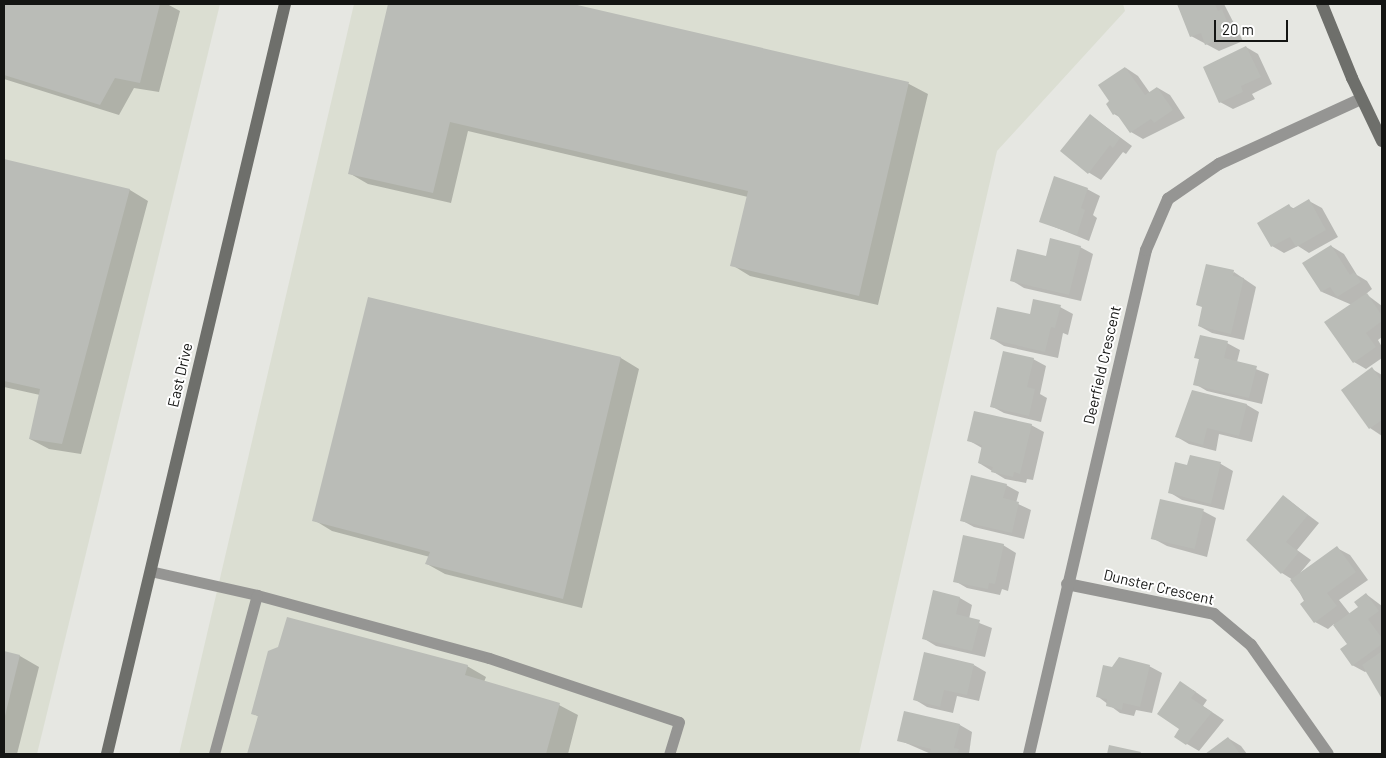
<!DOCTYPE html>
<html>
<head>
<meta charset="utf-8">
<style>
	body { margin:0 }
	#map { position:relative; width:1386px; height:758px; overflow:hidden; background:#e6e7e2; font-family:Barlow,sans-serif }
	div>[style] { position:absolute }
	.built>* { inset:0; background:#dbded2 }
	.shadow>* { inset:0; background:#0003 }
	.building>* { inset:0; background:#babcb7; transform-origin:0 0 }
	.lane>* { height:11px; margin:-5.5px; padding:0 5.5px; transform-origin:5.5px; border-radius:5.5px; background:#959593 }
	.street>* { height:12px; margin:-6px; padding:0 6px; transform-origin:6px; border-radius:6px; background:#959593 }
	.secondary>* { height:12px; margin:-6px; padding:0 6px; transform-origin:6px; border-radius:6px; background:#6e6f6b }
	span { translate:-50% -50%; white-space:nowrap; text-align:center; line-height:1.15; -webkit-text-stroke:4px #fff; paint-order:stroke }
	.street-label { font-size:15px; color:#141513 }
	.frame { position:absolute; inset:0; border:5px solid #141513; pointer-events:none }
	.scale { position:absolute; left:1214px; top:20px; width:74px; height:22px; box-sizing:border-box; border:2px solid #141513; border-top:0; padding-left:6px; font-size:15px; line-height:18px; white-space:nowrap; color:#141513; -webkit-text-stroke:4px #fff; paint-order:stroke }
</style>
</head>
<body>
<div id="map">
	<div class="built">
		<i style="clip-path:polygon(4px 4px,220px 4px,37px 754px,4px 754px)"></i>
		<i style="clip-path:polygon(354px 4px,1123px 4px,1125px 11px,997px 151px,859px 754px,179px 754px)"></i>
	</div>
	<div class="shadow">
		<i style="clip-path:polygon(4px 4px,167px 4px,180px 11px,159px 92px,134px 88px,119px 115px,4px 79px)"></i>
		<i style="clip-path:polygon(389px 4px,567px 4px,909px 84px,928px 94px,878px 305px,750px 276px,732px 265px,748px 197px,468px 131px,451px 203px,368px 184px,349px 173px)"></i>
		<i style="clip-path:polygon(1224px 4px,1243px 41px,1219px 51px,1191px 36px,1178px 5px)"></i>
		<i style="clip-path:polygon(1246px 47px,1258px 54px,1272px 84px,1252px 94px,1255px 99px,1233px 109px,1220px 102px)"></i>
		<i style="clip-path:polygon(1126px 68px,1138px 76px,1150px 93px,1158px 88px,1170px 95px,1185px 118px,1143px 139px,1131px 132px,1121px 118px,1114px 114px)"></i>
		<i style="clip-path:polygon(1090px 115px,1132px 146px,1126px 154px,1123px 152px,1101px 180px,1088px 172px)"></i>
		<i style="clip-path:polygon(4px 160px,130px 190px,148px 201px,81px 454px,49px 449px,30px 439px,40px 395px,4px 387px)"></i>
		<i style="clip-path:polygon(1087px 189px,1100px 196px,1093px 215px,1097px 218px,1089px 241px,1040px 221px)"></i>
		<i style="clip-path:polygon(1309px 201px,1322px 208px,1338px 237px,1309px 253px,1298px 246px,1284px 253px,1272px 246px,1289px 206px,1295px 209px)"></i>
		<i style="clip-path:polygon(1331px 246px,1344px 254px,1357px 275px,1367px 281px,1372px 289px,1366px 294px,1382px 306px,1382px 337px,1378px 340px,1382px 347px,1382px 358px,1366px 369px,1354px 362px,1352px 305px,1322px 292px)"></i>
		<i style="clip-path:polygon(1080px 247px,1093px 254px,1081px 301px,1024px 288px,1011px 280px,1047px 258px)"></i>
		<i style="clip-path:polygon(1234px 272px,1256px 287px,1244px 340px,1212px 333px,1199px 326px,1203px 308px)"></i>
		<i style="clip-path:polygon(369px 298px,621px 358px,639px 369px,582px 608px,445px 574px,427px 564px,430px 557px,332px 531px,314px 520px)"></i>
		<i style="clip-path:polygon(1060px 307px,1073px 314px,1068px 335px,1063px 333px,1058px 358px,1004px 346px,991px 338px,1031px 316px)"></i>
		<i style="clip-path:polygon(1227px 343px,1240px 350px,1237px 362px,1269px 374px,1262px 404px,1207px 391px,1195px 384px,1200px 360px,1196px 357px)"></i>
		<i style="clip-path:polygon(1033px 359px,1046px 366px,1040px 394px,1047px 398px,1041px 422px,1004px 413px,991px 406px)"></i>
		<i style="clip-path:polygon(1372px 369px,1382px 375px,1382px 436px,1370px 428px,1342px 390px)"></i>
		<i style="clip-path:polygon(1192px 392px,1247px 405px,1259px 412px,1252px 442px,1219px 434px,1216px 451px,1189px 444px,1177px 437px)"></i>
		<i style="clip-path:polygon(1031px 425px,1044px 432px,1033px 480px,1027px 479px,1026px 483px,1005px 479px,979px 463px,982px 448px,968px 440px)"></i>
		<i style="clip-path:polygon(1191px 456px,1221px 464px,1233px 471px,1224px 510px,1182px 500px,1169px 492px,1188px 467px)"></i>
		<i style="clip-path:polygon(1006px 485px,1019px 492px,1016px 503px,1031px 510px,1024px 539px,974px 527px,961px 520px)"></i>
		<i style="clip-path:polygon(1283px 496px,1319px 523px,1297px 550px,1311px 560px,1300px 573px,1337px 548px,1350px 555px,1368px 580px,1339px 600px,1350px 614px,1360px 607px,1366px 594px,1382px 606px,1382px 697px,1368px 670px,1365px 672px,1352px 665px,1349px 644px,1334px 624px,1328px 629px,1315px 622px,1293px 580px,1282px 573px,1247px 540px)"></i>
		<i style="clip-path:polygon(1203px 511px,1216px 518px,1207px 557px,1167px 546px,1154px 539px)"></i>
		<i style="clip-path:polygon(1003px 545px,1016px 553px,1008px 591px,1002px 589px,1000px 595px,967px 588px,955px 581px)"></i>
		<i style="clip-path:polygon(934px 592px,960px 598px,972px 605px,969px 619px,992px 628px,985px 657px,936px 646px,923px 638px)"></i>
		<i style="clip-path:polygon(4px 652px,20px 656px,39px 667px,17px 754px,4px 754px)"></i>
		<i style="clip-path:polygon(974px 665px,986px 672px,979px 701px,957px 696px,953px 713px,927px 707px,914px 699px)"></i>
		<i style="clip-path:polygon(467px 666px,486px 677px,484px 682px,559px 705px,578px 715px,568px 754px,249px 754px,259px 717px,253px 713px)"></i>
		<i style="clip-path:polygon(1149px 666px,1162px 673px,1152px 713px,1136px 710px,1134px 716px,1120px 713px,1097px 696px,1113px 669px)"></i>
		<i style="clip-path:polygon(1193px 690px,1207px 700px,1203px 706px,1224px 720px,1199px 751px,1187px 744px,1181px 729px)"></i>
		<i style="clip-path:polygon(960px 725px,972px 732px,969px 754px,931px 754px,899px 740px)"></i>
		<i style="clip-path:polygon(1228px 738px,1241px 746px,1247px 754px,1207px 754px)"></i>
	</div>
	<div class="building">
		<i style="clip-path:polygon(4px 4px,160px 4px,140px 83px,115px 78px,100px 105px,4px 75px)"></i>
		<i style="clip-path:polygon(388px 4px,573px 4px,909px 82px,859px 296px,730px 266px,748px 191px,450px 122px,433px 193px,348px 174px)"></i>
		<i style="clip-path:polygon(1177px 4px,1215px 4px,1218px 11px,1222px 9px,1232px 34px,1205px 45px,1201px 33px,1190px 37px)"></i>
		<i style="clip-path:polygon(1246px 46px,1261px 77px,1241px 86px,1243px 92px,1219px 103px,1203px 67px)"></i>
		<i style="clip-path:polygon(1125px 67px,1145px 95px,1157px 87px,1173px 110px,1154px 123px,1151px 119px,1130px 133px,1116px 113px,1113px 115px,1106px 104px,1109px 101px,1098px 85px)"></i>
		<i style="clip-path:polygon(1090px 114px,1120px 138px,1113px 148px,1110px 145px,1088px 174px,1060px 151px)"></i>
		<i style="clip-path:polygon(4px 159px,130px 189px,62px 444px,29px 439px,40px 389px,4px 381px)"></i>
		<i style="clip-path:polygon(1054px 176px,1088px 188px,1081px 208px,1085px 210px,1077px 235px,1039px 222px)"></i>
		<i style="clip-path:polygon(1309px 199px,1326px 230px,1296px 247px,1290px 237px,1271px 247px,1257px 223px,1289px 204px,1292px 209px)"></i>
		<i style="clip-path:polygon(1050px 238px,1081px 246px,1069px 295px,1010px 281px,1017px 249px,1046px 256px)"></i>
		<i style="clip-path:polygon(1331px 245px,1350px 275px,1354px 272px,1361px 282px,1337px 297px,1330px 287px,1321px 292px,1302px 263px)"></i>
		<i style="clip-path:polygon(1206px 264px,1234px 270px,1233px 276px,1244px 278px,1231px 334px,1198px 326px,1202px 307px,1196px 305px)"></i>
		<i style="clip-path:polygon(1367px 293px,1382px 316px,1382px 321px,1366px 333px,1376px 347px,1353px 363px,1324px 322px)"></i>
		<i style="clip-path:polygon(368px 297px,621px 357px,563px 599px,425px 564px,430px 552px,312px 521px)"></i>
		<i style="clip-path:polygon(1033px 299px,1061px 305px,1055px 328px,1051px 327px,1045px 352px,990px 339px,997px 307px,1030px 314px)"></i>
		<i style="clip-path:polygon(1200px 335px,1228px 341px,1224px 358px,1257px 366px,1249px 398px,1193px 385px,1199px 359px,1194px 358px)"></i>
		<i style="clip-path:polygon(1003px 351px,1034px 358px,1027px 387px,1035px 389px,1029px 416px,990px 407px)"></i>
		<i style="clip-path:polygon(1372px 367px,1382px 382px,1382px 420px,1369px 429px,1341px 390px)"></i>
		<i style="clip-path:polygon(1192px 390px,1247px 404px,1239px 436px,1207px 428px,1203px 445px,1175px 437px)"></i>
		<i style="clip-path:polygon(974px 411px,1032px 424px,1020px 474px,1014px 472px,1013px 477px,991px 472px,993px 467px,978px 463px,982px 445px,967px 441px)"></i>
		<i style="clip-path:polygon(1190px 455px,1221px 462px,1211px 504px,1168px 493px,1175px 462px,1187px 465px)"></i>
		<i style="clip-path:polygon(971px 475px,1007px 484px,1003px 498px,1019px 502px,1012px 533px,960px 521px)"></i>
		<i style="clip-path:polygon(1283px 495px,1308px 515px,1286px 542px,1299px 552px,1281px 574px,1246px 540px)"></i>
		<i style="left:1160px;top:499px;width:45px;height:41px;rotate:13deg"></i>
		<i style="clip-path:polygon(963px 535px,1004px 544px,995px 584px,989px 583px,988px 589px,953px 582px)"></i>
		<i style="clip-path:polygon(1337px 546px,1356px 572px,1327px 593px,1337px 606px,1314px 623px,1300px 604px,1305px 600px,1290px 580px)"></i>
		<i style="clip-path:polygon(933px 590px,960px 597px,956px 614px,980px 620px,972px 651px,922px 639px)"></i>
		<i style="clip-path:polygon(1366px 593px,1379px 611px,1368px 619px,1382px 638px,1382px 644px,1352px 666px,1340px 649px,1347px 644px,1333px 625px,1358px 607px,1354px 602px)"></i>
		<i style="clip-path:polygon(287px 617px,468px 665px,465px 675px,560px 703px,546px 754px,247px 754px,258px 716px,251px 714px,268px 651px,278px 647px)"></i>
		<i style="clip-path:polygon(4px 651px,20px 655px,4px 720px)"></i>
		<i style="clip-path:polygon(1382px 651px,1382px 699px,1362px 665px)"></i>
		<i style="clip-path:polygon(924px 652px,974px 664px,967px 695px,944px 690px,940px 707px,913px 700px)"></i>
		<i style="clip-path:polygon(1119px 657px,1150px 665px,1140px 707px,1123px 703px,1122px 710px,1106px 706px,1107px 699px,1096px 697px,1103px 665px,1112px 667px)"></i>
		<i style="clip-path:polygon(1180px 681px,1196px 692px,1191px 698px,1212px 712px,1186px 745px,1174px 737px,1179px 729px,1157px 714px)"></i>
		<i style="clip-path:polygon(904px 711px,960px 724px,954px 748px,959px 749px,957px 754px,929px 754px,931px 749px,897px 741px)"></i>
		<i style="clip-path:polygon(1228px 737px,1240px 754px,1205px 754px)"></i>
		<i style="clip-path:polygon(1109px 745px,1141px 752px,1140px 754px,1107px 754px)"></i>
	</div>
	<div class="lane">
		<i style="left:150px;top:571px;width:110px;rotate:12.6deg"></i>
		<i style="left:257px;top:595px;width:240px;rotate:15.2deg"></i>
		<i style="left:489px;top:658px;width:200px;rotate:18.6deg"></i>
		<i style="left:679px;top:722px;width:34px;rotate:107deg"></i>
		<i style="left:214px;top:754px;width:165px;rotate:-74.9deg"></i>
	</div>
	<div class="street">
		<i style="left:1067px;top:584px;width:150px;rotate:11.5deg"></i>
		<i style="left:1214px;top:614px;width:48px;rotate:40deg"></i>
		<i style="left:1251px;top:645px;width:133px;rotate:54.8deg"></i>
		<i style="left:1029px;top:754px;width:517px;rotate:-76.93deg"></i>
		<i style="left:1146px;top:250px;width:56px;rotate:-66.7deg"></i>
		<i style="left:1168px;top:199px;width:62px;rotate:-34.5deg"></i>
		<i style="left:1219px;top:164px;width:156px;rotate:-24.6deg"></i>
	</div>
	<div class="secondary">
		<i style="left:1322px;top:4px;width:80px;rotate:67.9deg"></i>
		<i style="left:1352px;top:78px;width:70px;rotate:64.5deg"></i>
		<i style="left:107px;top:754px;width:771px;rotate:-76.65deg"></i>
	</div>
	<div class="street-label">
		<span style="left:1102px;top:365px;rotate:-77deg">Deerfield Crescent</span>
		<span style="left:180px;top:375px;rotate:-77deg">East Drive</span>
		<span style="left:1159px;top:587px;rotate:13deg">Dunster Crescent</span>
	</div>
	<div class="frame"></div>
	<div class="scale">20 m</div>
</div>
</body>
</html>
